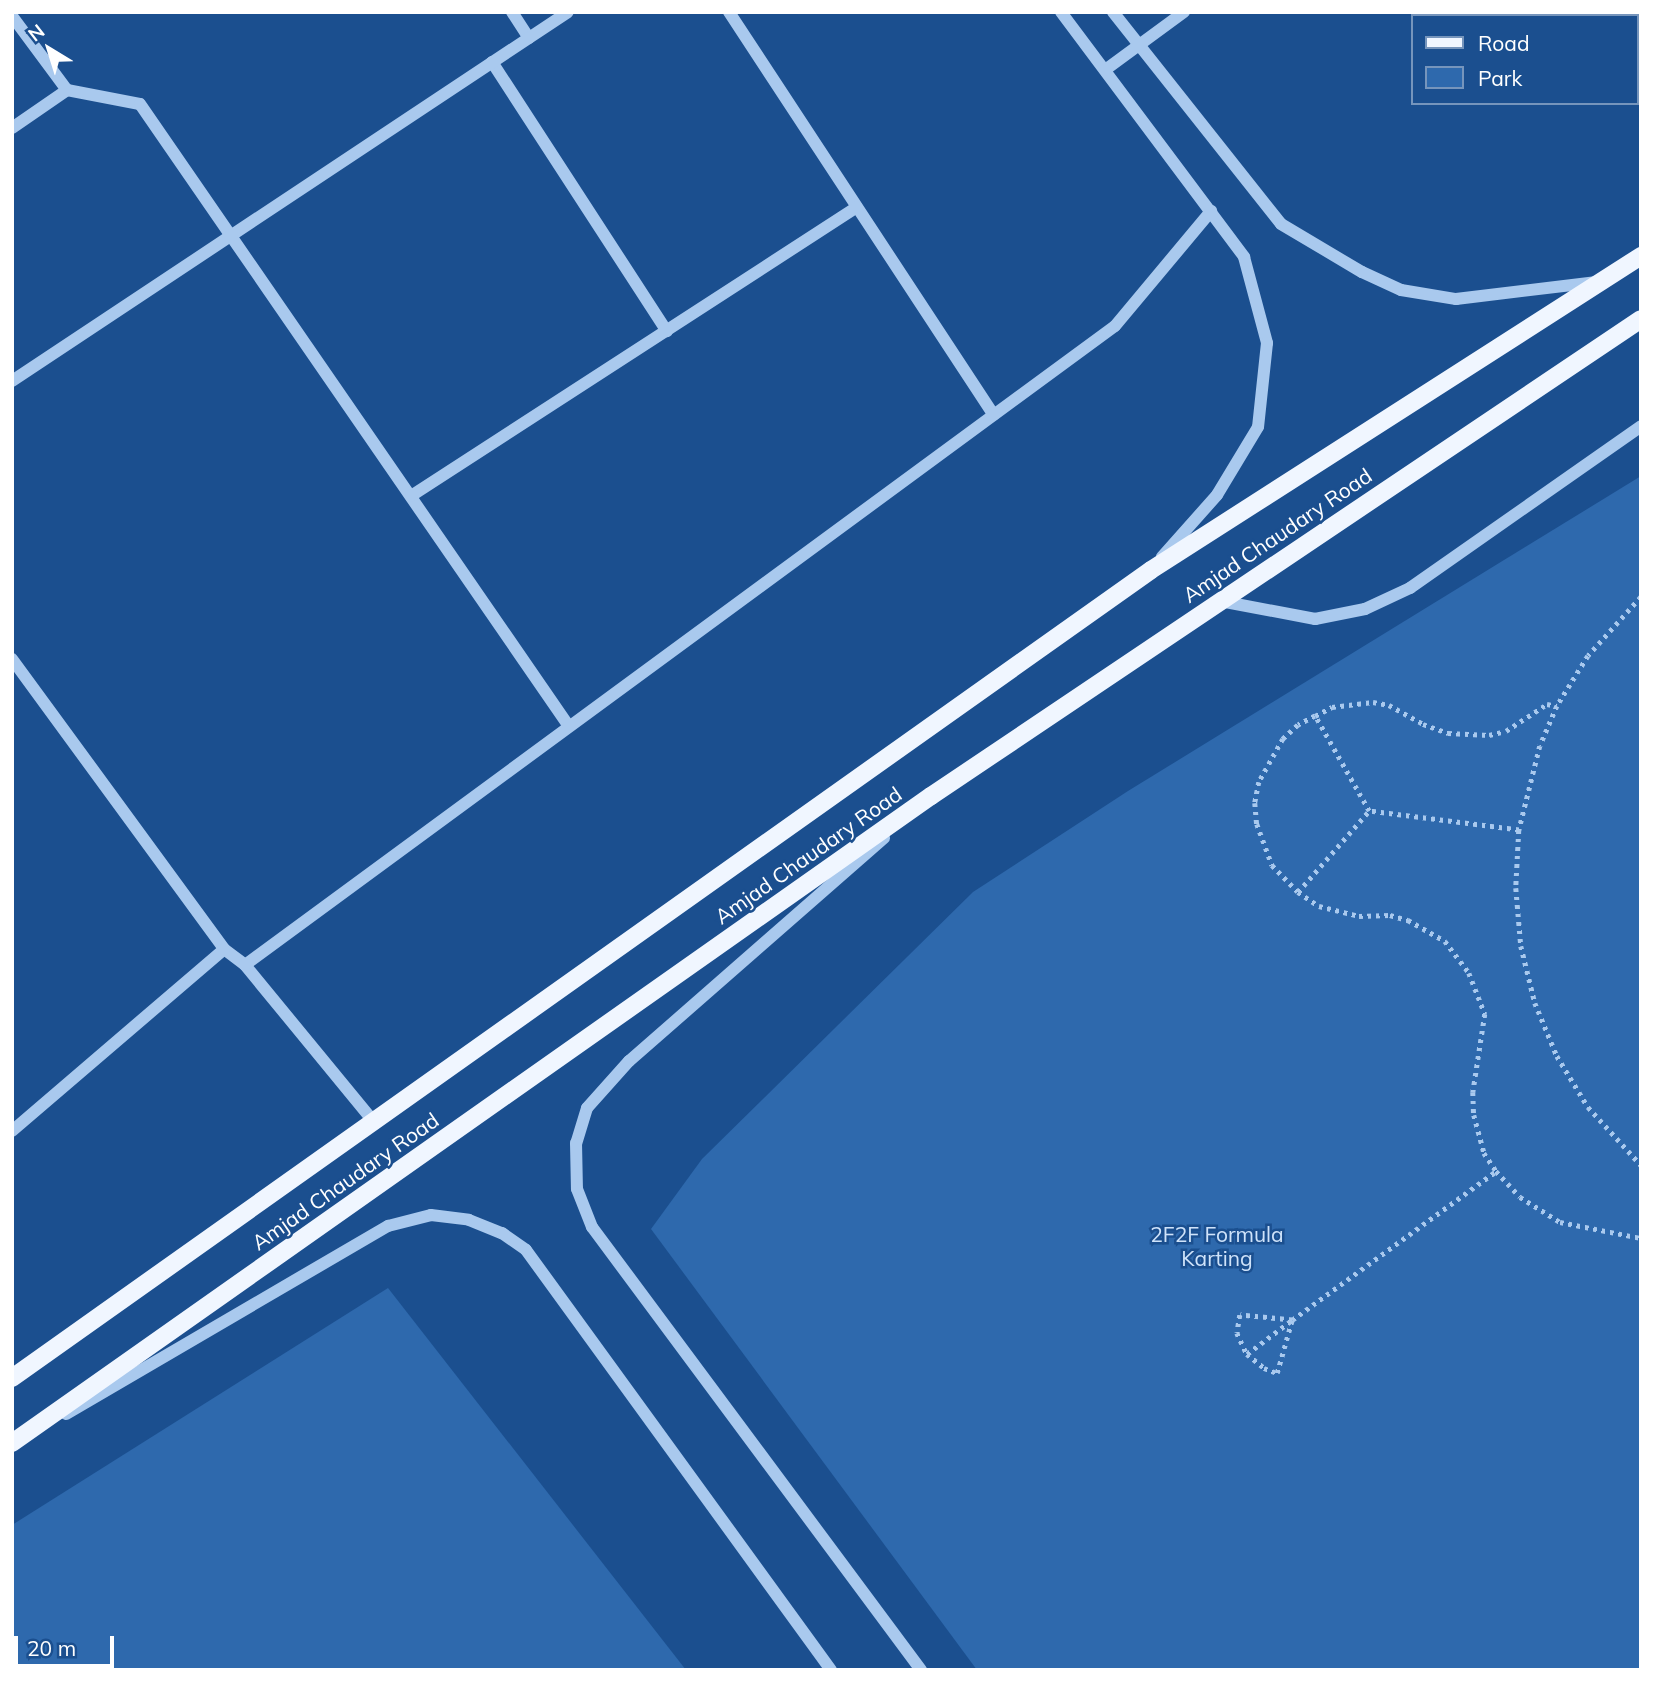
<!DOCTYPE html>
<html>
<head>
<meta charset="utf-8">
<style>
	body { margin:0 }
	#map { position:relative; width:1653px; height:1682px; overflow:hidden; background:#1b4f8f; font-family:Mulish,sans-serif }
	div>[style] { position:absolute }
	.green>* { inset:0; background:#2e69ad }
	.path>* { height:4.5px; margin-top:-2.25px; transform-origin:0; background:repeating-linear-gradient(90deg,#a9c9ee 0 3.5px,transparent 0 8.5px) }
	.minor>* { height:12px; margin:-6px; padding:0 6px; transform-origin:6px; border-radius:6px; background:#a9c9ee }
	.major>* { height:18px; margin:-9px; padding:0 9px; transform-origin:9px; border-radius:9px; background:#f0f6ff }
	span { translate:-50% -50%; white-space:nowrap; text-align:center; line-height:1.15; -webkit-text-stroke:5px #1b4f8f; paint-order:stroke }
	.street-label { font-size:21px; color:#fff }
	.park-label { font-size:21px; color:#cfe3fa }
	.frame { position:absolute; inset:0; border:14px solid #fff; pointer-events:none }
	.legend { position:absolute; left:1411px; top:14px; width:228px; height:91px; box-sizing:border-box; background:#1b4f8f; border:2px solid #7695bc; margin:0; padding:9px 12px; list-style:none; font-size:21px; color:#fff }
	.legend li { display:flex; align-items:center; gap:14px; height:35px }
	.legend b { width:35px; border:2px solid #7695bc }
	.north { position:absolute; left:14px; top:14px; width:70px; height:70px; -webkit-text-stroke:5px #1b4f8f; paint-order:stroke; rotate:322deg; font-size:19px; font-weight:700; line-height:28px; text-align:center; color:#fff }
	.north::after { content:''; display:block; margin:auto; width:24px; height:32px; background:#fff; clip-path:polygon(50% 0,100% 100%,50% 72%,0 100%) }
	.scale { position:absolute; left:14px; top:1636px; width:100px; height:32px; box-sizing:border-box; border:4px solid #fff; border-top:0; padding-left:9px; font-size:21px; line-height:24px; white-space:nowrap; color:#fff; -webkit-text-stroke:5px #1b4f8f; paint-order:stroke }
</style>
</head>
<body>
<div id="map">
	<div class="green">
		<i style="clip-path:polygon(1641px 476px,1641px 1670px,977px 1670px,651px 1229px,702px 1159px,973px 892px,1128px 791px)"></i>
		<i style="clip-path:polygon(388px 1288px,686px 1670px,12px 1670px,12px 1525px)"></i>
	</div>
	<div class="path">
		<i style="left:1641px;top:597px;width:79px;rotate:131.9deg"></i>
		<i style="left:1588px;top:656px;width:59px;rotate:121.8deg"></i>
		<i style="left:1557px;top:706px;width:43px;rotate:113deg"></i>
		<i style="left:1540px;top:746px;width:87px;rotate:104deg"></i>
		<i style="left:1519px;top:830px;width:58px;rotate:93deg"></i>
		<i style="left:1516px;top:888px;width:58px;rotate:85.1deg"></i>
		<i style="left:1521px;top:946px;width:59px;rotate:76.2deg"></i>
		<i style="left:1535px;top:1003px;width:57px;rotate:67.5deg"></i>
		<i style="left:1557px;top:1056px;width:60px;rotate:58.7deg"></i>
		<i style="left:1588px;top:1107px;width:79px;rotate:47.6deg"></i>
		<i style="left:1315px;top:716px;width:19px;rotate:152deg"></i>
		<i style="left:1298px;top:725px;width:21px;rotate:137deg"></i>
		<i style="left:1283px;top:739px;width:49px;rotate:119.2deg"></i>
		<i style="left:1259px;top:782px;width:21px;rotate:101deg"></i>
		<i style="left:1255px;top:803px;width:21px;rotate:85deg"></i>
		<i style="left:1257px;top:824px;width:44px;rotate:69.9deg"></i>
		<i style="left:1272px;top:865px;width:37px;rotate:46deg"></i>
		<i style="left:1298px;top:892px;width:25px;rotate:34deg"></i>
		<i style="left:1319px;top:906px;width:41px;rotate:14deg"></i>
		<i style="left:1359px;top:916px;width:31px;rotate:-2deg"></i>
		<i style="left:1390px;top:915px;width:19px;rotate:16deg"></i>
		<i style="left:1408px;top:920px;width:43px;rotate:29.6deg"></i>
		<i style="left:1445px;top:941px;width:40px;rotate:53deg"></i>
		<i style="left:1469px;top:973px;width:44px;rotate:68.7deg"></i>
		<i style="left:1485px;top:1014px;width:79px;rotate:98.7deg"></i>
		<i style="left:1473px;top:1092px;width:23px;rotate:88deg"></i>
		<i style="left:1474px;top:1115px;width:39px;rotate:75deg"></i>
		<i style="left:1484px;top:1153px;width:22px;rotate:56deg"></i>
		<i style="left:1496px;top:1171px;width:35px;rotate:47deg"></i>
		<i style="left:1520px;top:1197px;width:47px;rotate:32deg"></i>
		<i style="left:1560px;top:1222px;width:83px;rotate:11.2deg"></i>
		<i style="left:1519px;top:830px;width:151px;rotate:-172.8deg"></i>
		<i style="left:1369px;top:811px;width:109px;rotate:-119.6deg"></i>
		<i style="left:1315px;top:716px;width:19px;rotate:-28deg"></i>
		<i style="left:1332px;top:707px;width:41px;rotate:-7deg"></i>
		<i style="left:1373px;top:702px;width:16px;rotate:11deg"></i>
		<i style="left:1389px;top:705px;width:39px;rotate:29deg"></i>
		<i style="left:1423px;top:724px;width:27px;rotate:20deg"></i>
		<i style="left:1448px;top:733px;width:41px;rotate:2.8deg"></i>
		<i style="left:1489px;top:735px;width:17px;rotate:-13deg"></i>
		<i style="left:1506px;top:731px;width:49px;rotate:-33.4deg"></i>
		<i style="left:1547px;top:704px;width:10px;rotate:11deg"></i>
		<i style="left:1298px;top:892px;width:108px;rotate:-48.8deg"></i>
		<i style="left:1247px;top:1354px;width:22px;rotate:39deg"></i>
		<i style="left:1264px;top:1368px;width:14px;rotate:21deg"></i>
		<i style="left:1277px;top:1373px;width:55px;rotate:-74.2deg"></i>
		<i style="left:1292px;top:1320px;width:52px;rotate:-174.5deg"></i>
		<i style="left:1240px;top:1315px;width:18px;rotate:99deg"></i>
		<i style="left:1237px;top:1333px;width:23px;rotate:65deg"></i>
		<i style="left:1247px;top:1354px;width:56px;rotate:-37.1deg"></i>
		<i style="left:1292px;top:1320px;width:253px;rotate:-36.1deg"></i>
	</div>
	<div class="minor">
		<i style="left:512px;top:12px;width:31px;rotate:57deg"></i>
		<i style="left:729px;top:12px;width:482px;rotate:56.7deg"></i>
		<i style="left:1061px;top:12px;width:306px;rotate:53.2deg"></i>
		<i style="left:1244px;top:257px;width:89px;rotate:75deg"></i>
		<i style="left:1267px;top:343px;width:84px;rotate:96.1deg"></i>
		<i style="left:1258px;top:427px;width:79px;rotate:121.1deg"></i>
		<i style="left:1217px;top:495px;width:83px;rotate:131.6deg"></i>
		<i style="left:1113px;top:12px;width:270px;rotate:51.6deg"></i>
		<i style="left:1281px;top:224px;width:94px;rotate:30.7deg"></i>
		<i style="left:1362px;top:272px;width:43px;rotate:24.8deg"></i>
		<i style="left:1401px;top:290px;width:56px;rotate:9.3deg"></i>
		<i style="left:1456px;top:299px;width:142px;rotate:-6.9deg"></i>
		<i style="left:12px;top:16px;width:92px;rotate:53.4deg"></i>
		<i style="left:67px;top:90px;width:74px;rotate:10.9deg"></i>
		<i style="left:140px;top:104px;width:754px;rotate:55.42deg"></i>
		<i style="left:492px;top:62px;width:321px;rotate:57deg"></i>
		<i style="left:1105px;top:70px;width:98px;rotate:-36.3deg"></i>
		<i style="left:12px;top:128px;width:67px;rotate:-34.6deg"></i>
		<i style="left:12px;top:381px;width:667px;rotate:-33.57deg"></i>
		<i style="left:411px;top:496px;width:531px;rotate:-32.94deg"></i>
		<i style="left:1220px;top:601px;width:97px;rotate:10.7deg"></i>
		<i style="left:1315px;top:619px;width:51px;rotate:-11.3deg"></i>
		<i style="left:1365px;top:609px;width:50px;rotate:-25deg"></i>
		<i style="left:1410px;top:588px;width:282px;rotate:-35deg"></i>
		<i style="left:12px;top:659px;width:359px;rotate:53.8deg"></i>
		<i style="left:224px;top:949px;width:26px;rotate:37deg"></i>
		<i style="left:245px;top:965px;width:205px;rotate:50.6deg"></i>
		<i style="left:884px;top:838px;width:339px;rotate:138.8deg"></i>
		<i style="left:629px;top:1061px;width:63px;rotate:131.8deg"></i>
		<i style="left:587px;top:1108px;width:37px;rotate:107deg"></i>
		<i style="left:576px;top:1143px;width:46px;rotate:88.8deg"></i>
		<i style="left:577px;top:1189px;width:41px;rotate:68.5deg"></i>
		<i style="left:592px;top:1227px;width:552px;rotate:53.4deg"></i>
		<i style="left:245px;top:965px;width:1079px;rotate:-36.3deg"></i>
		<i style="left:1115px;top:326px;width:150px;rotate:-50.1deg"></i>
		<i style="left:12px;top:1131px;width:279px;rotate:-40.6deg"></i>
		<i style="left:66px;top:1414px;width:373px;rotate:-30.3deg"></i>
		<i style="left:388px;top:1226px;width:44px;rotate:-14.3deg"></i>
		<i style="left:431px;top:1215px;width:38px;rotate:7deg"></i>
		<i style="left:469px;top:1220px;width:35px;rotate:22deg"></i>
		<i style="left:502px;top:1233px;width:29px;rotate:35deg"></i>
		<i style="left:526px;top:1250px;width:519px;rotate:54.01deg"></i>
	</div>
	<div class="major">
		<i style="left:12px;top:1378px;width:1396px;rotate:-35.35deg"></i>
		<i style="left:1151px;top:570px;width:582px;rotate:-32.65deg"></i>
		<i style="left:12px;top:1443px;width:1124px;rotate:-35.15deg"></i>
		<i style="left:931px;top:796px;width:855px;rotate:-33.89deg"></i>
	</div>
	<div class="street-label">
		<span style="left:1277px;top:535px;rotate:-34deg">Amjad Chaudary Road</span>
		<span style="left:808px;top:855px;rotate:-35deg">Amjad Chaudary Road</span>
		<span style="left:345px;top:1181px;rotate:-35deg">Amjad Chaudary Road</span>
	</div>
	<div class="park-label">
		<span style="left:1217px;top:1246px">2F2F Formula<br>Karting</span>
	</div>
	<div class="frame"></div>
	<ul class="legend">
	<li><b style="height:9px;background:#f0f6ff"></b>Road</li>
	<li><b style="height:19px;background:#2e69ad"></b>Park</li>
	</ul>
	<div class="north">N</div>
	<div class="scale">20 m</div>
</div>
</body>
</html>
